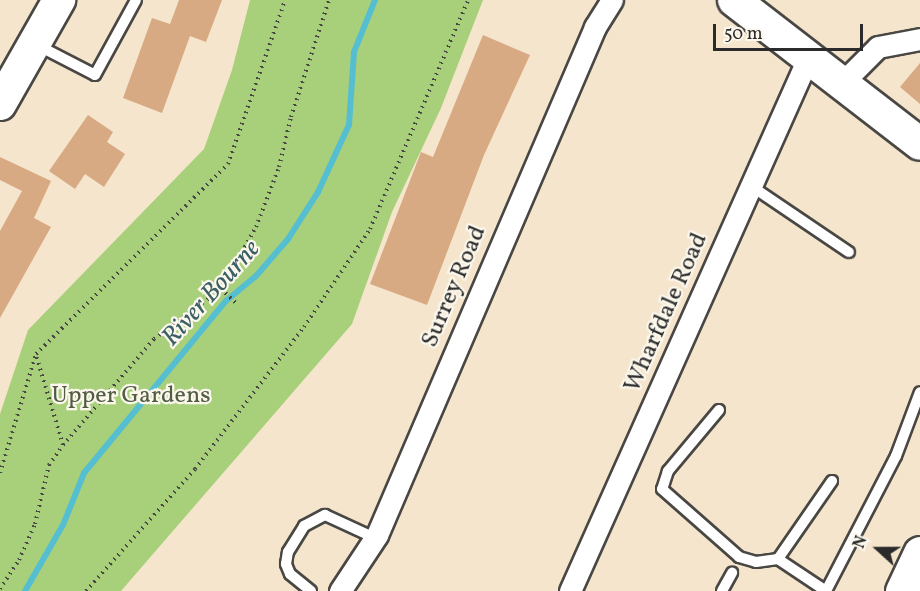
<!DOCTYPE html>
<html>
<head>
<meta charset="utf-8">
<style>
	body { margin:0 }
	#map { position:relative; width:920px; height:591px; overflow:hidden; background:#f5e5cd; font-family:Vollkorn,serif }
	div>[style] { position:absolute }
	.green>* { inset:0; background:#a8d07a }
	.stream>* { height:6px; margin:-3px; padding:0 3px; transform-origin:3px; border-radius:3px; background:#55bfd1 }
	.building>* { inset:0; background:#d8aa83 }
	.path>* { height:4px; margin-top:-2px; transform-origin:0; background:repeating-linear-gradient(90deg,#494743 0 1.5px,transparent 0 6px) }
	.roads { filter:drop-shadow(2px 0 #494743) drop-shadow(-2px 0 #494743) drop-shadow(0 2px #494743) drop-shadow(0 -2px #494743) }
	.lane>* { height:10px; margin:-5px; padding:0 5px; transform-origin:5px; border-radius:5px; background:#fff }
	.street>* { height:21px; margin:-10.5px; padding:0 10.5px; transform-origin:10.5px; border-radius:10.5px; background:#fff }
	.secondary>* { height:32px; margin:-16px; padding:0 16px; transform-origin:16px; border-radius:16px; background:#fff }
	.highway>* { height:33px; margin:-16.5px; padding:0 16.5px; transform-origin:16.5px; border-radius:16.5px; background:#fff }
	span { translate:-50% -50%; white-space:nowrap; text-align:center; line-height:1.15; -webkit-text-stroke:4.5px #fbf7ec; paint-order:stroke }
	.street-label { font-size:24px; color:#2b2b2b }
	.park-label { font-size:24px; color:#505d43 }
	.water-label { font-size:26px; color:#3a5f65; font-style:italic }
	.north { position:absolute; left:848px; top:519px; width:60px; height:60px; -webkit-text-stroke:4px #fbf7ec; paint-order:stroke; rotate:291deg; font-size:16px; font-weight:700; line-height:24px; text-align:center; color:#2b2b2b }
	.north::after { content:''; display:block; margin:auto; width:21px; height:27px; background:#2b2b2b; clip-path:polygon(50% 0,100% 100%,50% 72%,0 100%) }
	.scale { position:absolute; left:713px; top:24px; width:150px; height:27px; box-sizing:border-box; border:3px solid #2b2b2b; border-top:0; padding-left:8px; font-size:18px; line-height:21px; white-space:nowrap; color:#2b2b2b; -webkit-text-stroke:4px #fbf7ec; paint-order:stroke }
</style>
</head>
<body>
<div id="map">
	<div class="green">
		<i style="clip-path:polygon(250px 0,483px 0,441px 108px,392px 212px,352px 324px,121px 591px,0 591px,0 414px,28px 330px,204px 149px,232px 70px)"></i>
	</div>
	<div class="stream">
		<i style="left:25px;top:591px;width:76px;rotate:-60.1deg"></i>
		<i style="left:63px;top:525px;width:56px;rotate:-68deg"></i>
		<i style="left:84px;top:473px;width:223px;rotate:-50.5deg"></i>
		<i style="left:226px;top:301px;width:39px;rotate:-40deg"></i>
		<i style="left:256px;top:276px;width:49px;rotate:-49.1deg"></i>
		<i style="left:288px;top:239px;width:56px;rotate:-57.4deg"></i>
		<i style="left:318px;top:192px;width:74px;rotate:-65.2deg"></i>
		<i style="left:349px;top:125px;width:73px;rotate:-86.1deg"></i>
		<i style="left:354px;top:52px;width:56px;rotate:-68deg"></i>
	</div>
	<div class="building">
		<i style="clip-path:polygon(179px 0,222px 0,206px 42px,190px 36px,162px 113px,123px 98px,152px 18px,170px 24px)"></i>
		<i style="clip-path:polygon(483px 35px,530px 55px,484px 155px,427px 305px,370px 284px,421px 152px,433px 157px)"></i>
		<i style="clip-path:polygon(920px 63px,920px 104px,900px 87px)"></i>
		<i style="clip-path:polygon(88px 115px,113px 132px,107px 142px,125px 154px,104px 187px,85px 174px,75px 189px,49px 171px)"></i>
		<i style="clip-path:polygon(0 157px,51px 181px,34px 218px,51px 227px,0 318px,0 231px,22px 191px,0 180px)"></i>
	</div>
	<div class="path">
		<i style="left:221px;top:289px;width:23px;rotate:43deg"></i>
		<i style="left:63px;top:445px;width:140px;rotate:-49.4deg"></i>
		<i style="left:154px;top:339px;width:84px;rotate:-36.7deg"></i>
		<i style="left:221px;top:289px;width:71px;rotate:-60.6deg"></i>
		<i style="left:256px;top:227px;width:64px;rotate:-69deg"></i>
		<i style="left:279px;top:167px;width:51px;rotate:-76.5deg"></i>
		<i style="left:291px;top:117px;width:123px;rotate:-72deg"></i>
		<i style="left:0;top:473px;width:124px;rotate:-73.2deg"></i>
		<i style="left:36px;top:354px;width:270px;rotate:-44.7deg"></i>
		<i style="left:228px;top:164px;width:174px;rotate:-70.8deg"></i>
		<i style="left:0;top:589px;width:35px;rotate:-57deg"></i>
		<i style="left:19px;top:560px;width:39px;rotate:-66deg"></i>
		<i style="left:35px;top:524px;width:61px;rotate:-76.7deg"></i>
		<i style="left:49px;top:465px;width:24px;rotate:-55deg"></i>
		<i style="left:63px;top:445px;width:94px;rotate:-106.7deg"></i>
		<i style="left:86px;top:591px;width:164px;rotate:-48.2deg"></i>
		<i style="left:195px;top:469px;width:179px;rotate:-52.5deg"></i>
		<i style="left:304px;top:327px;width:118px;rotate:-56deg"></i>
		<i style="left:370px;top:229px;width:249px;rotate:-66.8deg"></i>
	</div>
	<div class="roads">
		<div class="lane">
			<i style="left:37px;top:45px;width:65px;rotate:27.3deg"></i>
			<i style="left:95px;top:75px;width:85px;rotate:-61.3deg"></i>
			<i style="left:751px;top:186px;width:118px;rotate:34deg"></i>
			<i style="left:719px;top:410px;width:80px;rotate:129.9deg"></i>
			<i style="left:668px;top:471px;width:19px;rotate:108deg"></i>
			<i style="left:662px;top:489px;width:103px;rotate:41.4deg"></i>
			<i style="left:739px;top:557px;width:18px;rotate:16deg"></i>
			<i style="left:756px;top:562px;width:22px;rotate:-8deg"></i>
			<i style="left:311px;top:591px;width:27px;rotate:-141deg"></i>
			<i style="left:290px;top:574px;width:11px;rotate:-112deg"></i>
			<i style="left:286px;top:564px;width:12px;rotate:-81deg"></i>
			<i style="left:288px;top:552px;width:31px;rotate:-58deg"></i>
			<i style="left:304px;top:526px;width:24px;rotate:-28deg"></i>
			<i style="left:325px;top:515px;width:55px;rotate:24.7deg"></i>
			<i style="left:722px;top:591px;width:21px;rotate:-61deg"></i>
			<i style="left:826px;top:591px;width:152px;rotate:-62.6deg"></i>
			<i style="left:896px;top:456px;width:68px;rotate:-69.4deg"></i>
			<i style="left:826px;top:591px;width:58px;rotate:-146.3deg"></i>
			<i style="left:778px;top:559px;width:95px;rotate:-55.3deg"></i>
		</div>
		<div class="street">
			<i style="left:842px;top:83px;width:51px;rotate:-45deg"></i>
			<i style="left:878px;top:47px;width:43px;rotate:-10.8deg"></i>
			<i style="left:340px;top:591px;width:67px;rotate:-56.5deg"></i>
			<i style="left:377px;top:535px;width:553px;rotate:-66.77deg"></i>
			<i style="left:595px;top:27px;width:32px;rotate:-58deg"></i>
			<i style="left:570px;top:591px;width:586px;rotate:-65.93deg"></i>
		</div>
		<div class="secondary">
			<i style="left:734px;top:0;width:235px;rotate:37.7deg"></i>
			<i style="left:0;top:104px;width:120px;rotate:-60.4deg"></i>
		</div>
		<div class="highway">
			<i style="left:902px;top:591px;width:42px;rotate:-64.7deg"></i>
		</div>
	</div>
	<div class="street-label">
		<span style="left:455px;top:287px;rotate:-67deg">Surrey Road</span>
		<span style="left:667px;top:313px;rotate:-66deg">Wharfdale Road</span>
	</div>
	<div class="park-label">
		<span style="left:131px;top:397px">Upper Gardens</span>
	</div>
	<div class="water-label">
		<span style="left:212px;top:294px;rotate:-48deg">River Bourne</span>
	</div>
	<div class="north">N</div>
	<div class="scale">50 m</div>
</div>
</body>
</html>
